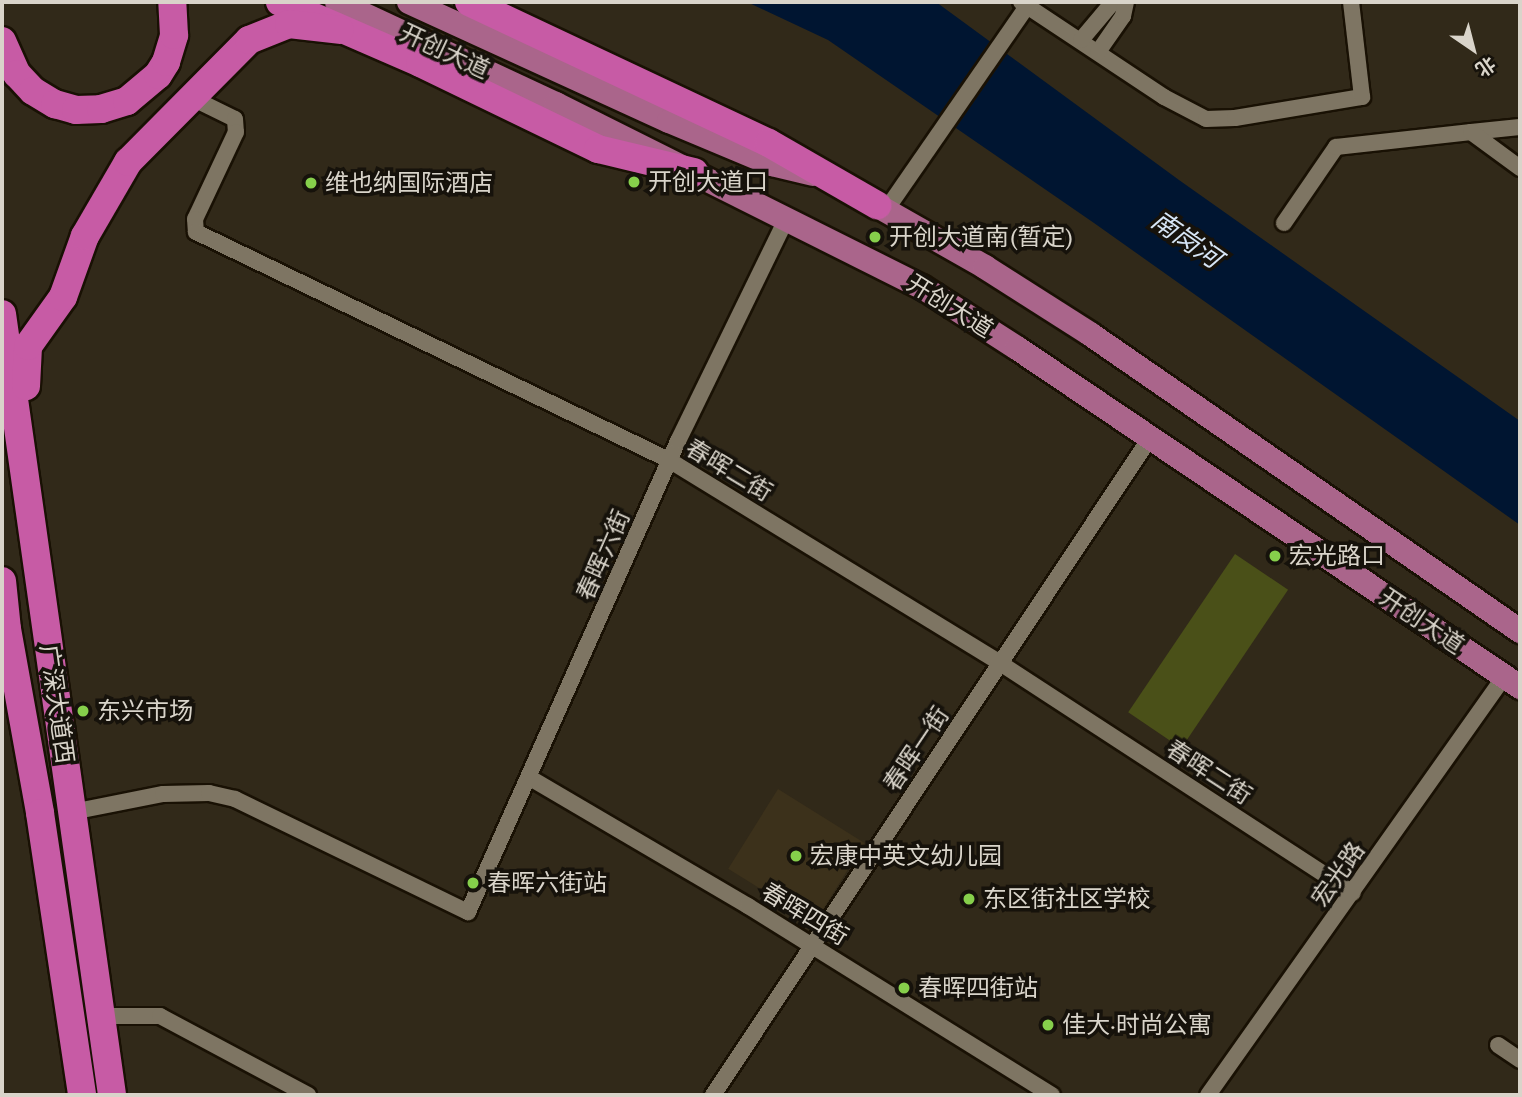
<!DOCTYPE html>
<html>
<head>
<meta charset="utf-8">
<style>
	body { margin:0 }
	#map { position:relative; width:1522px; height:1097px; overflow:hidden; background:#312919; font-family:"Crimson Pro","Noto Sans SC",serif }
	div>[style] { position:absolute }
	.built>* { inset:0; background:#3c311b; transform-origin:0 0 }
	.green>* { inset:0; background:#4a5018; transform-origin:0 0 }
	.water>* { inset:0; background:#001531 }
	.roads { filter:drop-shadow(2px 0 #191104) drop-shadow(-2px 0 #191104) drop-shadow(0 2px #191104) drop-shadow(0 -2px #191104) }
	.street>* { height:16px; margin:-8px; padding:0 8px; transform-origin:8px; border-radius:8px; background:#7e7563 }
	.primary>* { height:24px; margin:-12px; padding:0 12px; transform-origin:12px; border-radius:12px; background:#aa658b }
	.highway>* { height:28px; margin:-14px; padding:0 14px; transform-origin:14px; border-radius:14px; background:#c75ba5 }
	.dots>* { width:19px; height:19px; translate:-50% -50%; box-sizing:border-box; border:4px solid #16120b; border-radius:50% }
	span { translate:-50% -50%; white-space:nowrap; text-align:center; line-height:1.15; -webkit-text-stroke:7px #16120b; paint-order:stroke }
	.street-label { font-size:24px; color:#d9d4ca }
	.poi-label { font-size:24px; color:#d9d4ca }
	.left { translate:0 -50%; text-align:left }
	.water-label { font-size:26px; color:#d6e5f5; font-style:italic }
	.frame { position:absolute; inset:0; border:4px solid #d9d4ca; pointer-events:none }
	.north { position:absolute; left:1438px; top:14px; width:70px; height:70px; -webkit-text-stroke:5px #16120b; paint-order:stroke; rotate:145deg; font-size:19px; font-weight:700; line-height:28px; text-align:center; color:#d9d4ca }
	.north::after { content:''; display:block; margin:auto; width:24px; height:32px; background:#d9d4ca; clip-path:polygon(50% 0,100% 100%,50% 72%,0 100%) }
</style>
</head>
<body>
<div id="map">
	<div class="built">
		<i style="left:778px;top:789px;width:102px;height:94px;rotate:32deg"></i>
	</div>
	<div class="green">
		<i style="left:1235px;top:554px;width:64px;height:191px;rotate:34deg"></i>
	</div>
	<div class="water">
		<i style="clip-path:polygon(747px 2px,936px 2px,1179px 180px,1520px 421px,1520px 525px,1094px 223px,828px 40px)"></i>
	</div>
	<div class="roads">
		<div class="street">
			<i style="left:1021px;top:2px;width:172px;rotate:33.6deg"></i>
			<i style="left:1164px;top:97px;width:47px;rotate:27.6deg"></i>
			<i style="left:1206px;top:119px;width:29px;rotate:-2deg"></i>
			<i style="left:1235px;top:118px;width:129px;rotate:-9.4deg"></i>
			<i style="left:1362px;top:97px;width:96px;rotate:-96.6deg"></i>
			<i style="left:1081px;top:40px;width:50px;rotate:-49.9deg"></i>
			<i style="left:1098px;top:52px;width:44px;rotate:-55.2deg"></i>
			<i style="left:1123px;top:16px;width:14px;rotate:-78deg"></i>
			<i style="left:190px;top:97px;width:50px;rotate:26.1deg"></i>
			<i style="left:235px;top:119px;width:13px;rotate:86deg"></i>
			<i style="left:236px;top:132px;width:96px;rotate:115.2deg"></i>
			<i style="left:195px;top:219px;width:13px;rotate:86deg"></i>
			<i style="left:196px;top:232px;width:525px;rotate:25.74deg"></i>
			<i style="left:669px;top:460px;width:388px;rotate:31.5deg"></i>
			<i style="left:1000px;top:663px;width:421px;rotate:33.1deg"></i>
			<i style="left:1471px;top:132px;width:49px;rotate:-5.8deg"></i>
			<i style="left:886px;top:210px;width:248px;rotate:-55.3deg"></i>
			<i style="left:1284px;top:223px;width:92px;rotate:-55.6deg"></i>
			<i style="left:1336px;top:147px;width:136px;rotate:-6.3deg"></i>
			<i style="left:1471px;top:132px;width:61px;rotate:36.3deg"></i>
			<i style="left:530px;top:778px;width:253px;rotate:30.4deg"></i>
			<i style="left:748px;top:906px;width:358px;rotate:31.9deg"></i>
			<i style="left:72px;top:812px;width:93px;rotate:-11.2deg"></i>
			<i style="left:163px;top:794px;width:46px;rotate:-1.2deg"></i>
			<i style="left:209px;top:793px;width:27px;rotate:13deg"></i>
			<i style="left:235px;top:799px;width:259px;rotate:25.9deg"></i>
			<i style="left:468px;top:912px;width:516px;rotate:-65.97deg"></i>
			<i style="left:678px;top:441px;width:248px;rotate:-64deg"></i>
			<i style="left:99px;top:1016px;width:61px"></i>
			<i style="left:160px;top:1016px;width:168px;rotate:28.1deg"></i>
			<i style="left:1498px;top:1045px;width:27px;rotate:34deg"></i>
			<i style="left:713px;top:1095px;width:789px;rotate:-56.37deg"></i>
			<i style="left:1208px;top:1095px;width:512px;rotate:-54.7deg"></i>
		</div>
		<div class="primary">
			<i style="left:337px;top:2px;width:242px;rotate:25deg"></i>
			<i style="left:556px;top:104px;width:409px;rotate:26.6deg"></i>
			<i style="left:922px;top:287px;width:113px;rotate:32.7deg"></i>
			<i style="left:1017px;top:348px;width:607px;rotate:33.98deg"></i>
			<i style="left:409px;top:2px;width:286px;rotate:24.6deg"></i>
			<i style="left:669px;top:121px;width:112px;rotate:22.7deg"></i>
			<i style="left:772px;top:164px;width:42px;rotate:13.7deg"></i>
			<i style="left:862px;top:197px;width:142px;rotate:29.6deg"></i>
			<i style="left:985px;top:267px;width:125px;rotate:32.5deg"></i>
			<i style="left:1090px;top:334px;width:523px;rotate:34.63deg"></i>
		</div>
		<div class="highway">
			<i style="left:280px;top:2px;width:153px;rotate:23.5deg"></i>
			<i style="left:420px;top:63px;width:198px;rotate:25.8deg"></i>
			<i style="left:598px;top:149px;width:99px;rotate:13.5deg"></i>
			<i style="left:469px;top:2px;width:331px;rotate:25.2deg"></i>
			<i style="left:769px;top:143px;width:125px;rotate:29.9deg"></i>
			<i style="left:2px;top:41px;width:36px;rotate:66deg"></i>
			<i style="left:17px;top:74px;width:23px;rotate:47deg"></i>
			<i style="left:33px;top:91px;width:26px;rotate:31deg"></i>
			<i style="left:55px;top:104px;width:22px;rotate:16deg"></i>
			<i style="left:76px;top:110px;width:25px;rotate:-2deg"></i>
			<i style="left:101px;top:109px;width:27px;rotate:-17deg"></i>
			<i style="left:127px;top:101px;width:40px;rotate:-40deg"></i>
			<i style="left:158px;top:75px;width:15px;rotate:-58deg"></i>
			<i style="left:166px;top:62px;width:28px;rotate:-73deg"></i>
			<i style="left:174px;top:35px;width:33px;rotate:-93deg"></i>
			<i style="left:2px;top:314px;width:789px;rotate:81.98deg"></i>
			<i style="left:26px;top:386px;width:40px;rotate:-87.1deg"></i>
			<i style="left:28px;top:346px;width:60px;rotate:-54.5deg"></i>
			<i style="left:63px;top:297px;width:65px;rotate:-70.2deg"></i>
			<i style="left:85px;top:236px;width:86px;rotate:-59.8deg"></i>
			<i style="left:128px;top:162px;width:172px;rotate:-45.2deg"></i>
			<i style="left:249px;top:40px;width:43px;rotate:-21.8deg"></i>
			<i style="left:289px;top:24px;width:51px;rotate:6.7deg"></i>
			<i style="left:2px;top:581px;width:48px;rotate:84.1deg"></i>
			<i style="left:7px;top:629px;width:187px;rotate:79.8deg"></i>
			<i style="left:40px;top:813px;width:285px;rotate:81.5deg"></i>
		</div>
	</div>
	<div class="dots">
		<i style="left:634px;top:182px;background:#86cf4b"></i>
		<i style="left:311px;top:183px;background:#86cf4b"></i>
		<i style="left:875px;top:237px;background:#86cf4b"></i>
		<i style="left:1275px;top:556px;background:#86cf4b"></i>
		<i style="left:83px;top:711px;background:#86cf4b"></i>
		<i style="left:796px;top:856px;background:#86cf4b"></i>
		<i style="left:473px;top:883px;background:#86cf4b"></i>
		<i style="left:969px;top:899px;background:#86cf4b"></i>
		<i style="left:904px;top:988px;background:#86cf4b"></i>
		<i style="left:1048px;top:1025px;background:#86cf4b"></i>
	</div>
	<div class="street-label">
		<span style="left:445px;top:51px;rotate:25deg">开创大道</span>
		<span style="left:950px;top:306px;rotate:32deg">开创大道</span>
		<span style="left:729px;top:470px;rotate:31deg">春晖二街</span>
		<span style="left:603px;top:555px;rotate:-66deg">春晖六街</span>
		<span style="left:1422px;top:621px;rotate:34deg">开创大道</span>
		<span style="left:57px;top:704px;rotate:82deg">广深大道西</span>
		<span style="left:916px;top:749px;rotate:-56deg">春晖一街</span>
		<span style="left:1209px;top:772px;rotate:33deg">春晖二街</span>
		<span style="left:1338px;top:874px;rotate:-55deg">宏光路</span>
		<span style="left:805px;top:914px;rotate:31deg">春晖四街</span>
	</div>
	<div class="poi-label">
		<span class="left" style="left:648px;top:182px">开创大道口</span>
		<span class="left" style="left:325px;top:183px">维也纳国际酒店</span>
		<span class="left" style="left:889px;top:237px">开创大道南(暂定)</span>
		<span class="left" style="left:1289px;top:556px">宏光路口</span>
		<span class="left" style="left:97px;top:711px">东兴市场</span>
		<span class="left" style="left:810px;top:856px">宏康中英文幼儿园</span>
		<span class="left" style="left:487px;top:883px">春晖六街站</span>
		<span class="left" style="left:983px;top:899px">东区街社区学校</span>
		<span class="left" style="left:918px;top:988px">春晖四街站</span>
		<span class="left" style="left:1062px;top:1025px">佳大·时尚公寓</span>
	</div>
	<div class="water-label">
		<span style="left:1186px;top:240px;rotate:35deg">南岗河</span>
	</div>
	<div class="frame"></div>
	<div class="north">北</div>
</div>
</body>
</html>
